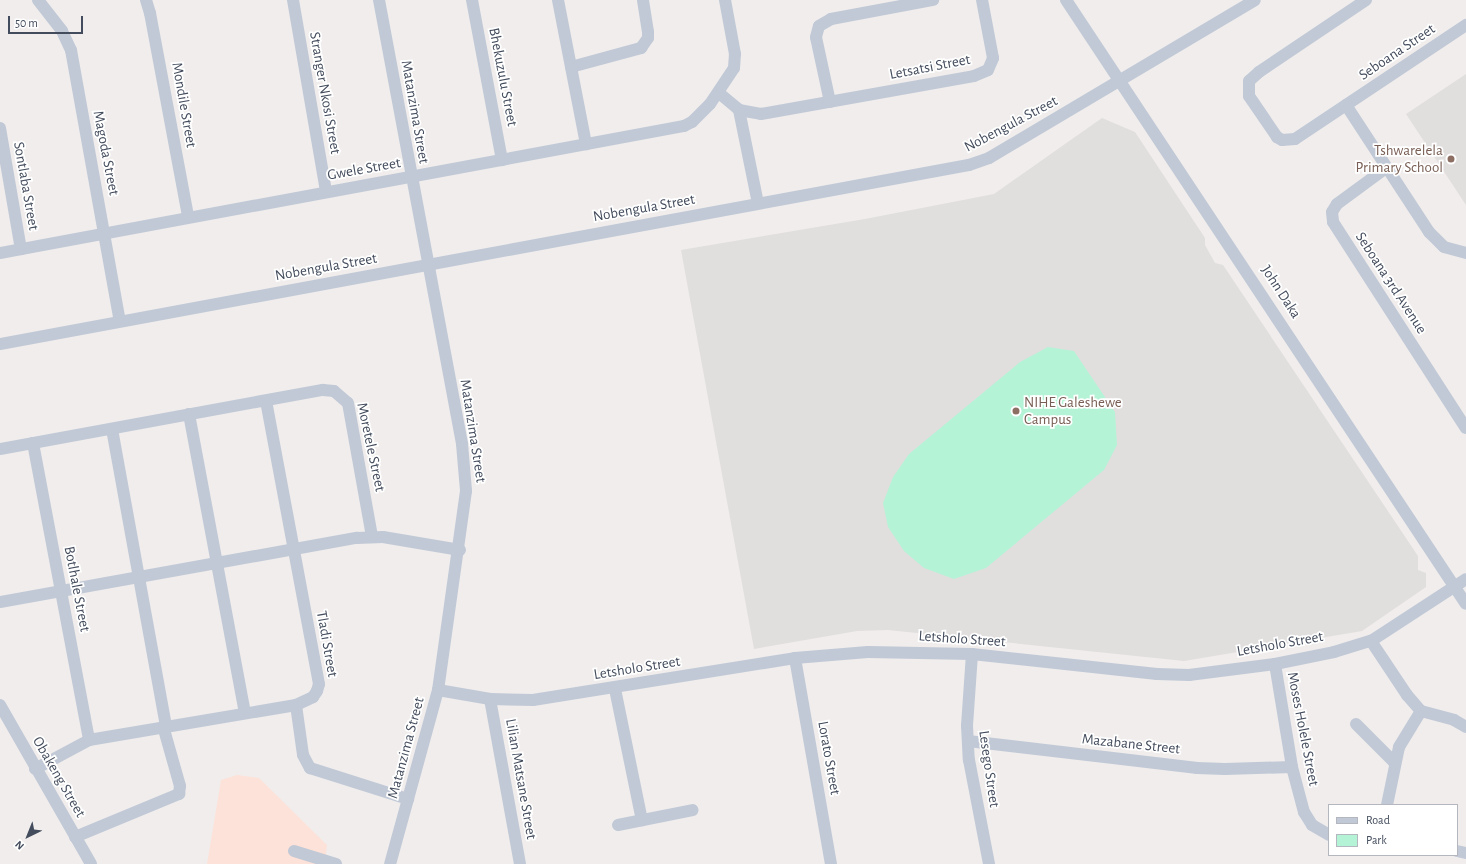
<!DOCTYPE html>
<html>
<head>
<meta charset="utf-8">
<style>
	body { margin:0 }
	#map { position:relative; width:1466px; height:864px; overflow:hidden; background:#f0edec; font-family:"Alegreya Sans",sans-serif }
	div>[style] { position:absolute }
	.education>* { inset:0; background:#e1dede }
	.medical>* { inset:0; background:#fde2d9 }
	.green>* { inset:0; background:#b5f3d7 }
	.minor>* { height:12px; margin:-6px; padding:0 6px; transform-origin:6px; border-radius:6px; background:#c1c9d6 }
	.dots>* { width:11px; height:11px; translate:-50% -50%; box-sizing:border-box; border:2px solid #fff; border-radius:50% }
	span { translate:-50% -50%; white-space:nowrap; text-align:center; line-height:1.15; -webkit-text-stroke:3.5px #fff; paint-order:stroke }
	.street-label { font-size:15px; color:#434c5c }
	.education-label { font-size:15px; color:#785e54 }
	.right { translate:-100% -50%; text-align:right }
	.left { translate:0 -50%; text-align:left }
	.legend { position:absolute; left:1328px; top:804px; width:130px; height:52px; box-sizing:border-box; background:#fff; border:1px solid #b4b7be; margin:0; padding:5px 7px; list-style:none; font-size:12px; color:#434c5c }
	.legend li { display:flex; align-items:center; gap:8px; height:20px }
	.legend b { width:20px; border:1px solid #b4b7be }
	.north { position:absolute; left:8px; top:816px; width:40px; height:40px; -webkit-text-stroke:3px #fff; paint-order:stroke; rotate:223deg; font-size:11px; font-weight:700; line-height:16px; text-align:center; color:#434c5c }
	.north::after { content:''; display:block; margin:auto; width:14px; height:18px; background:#434c5c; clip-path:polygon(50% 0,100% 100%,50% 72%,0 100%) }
	.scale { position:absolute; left:8px; top:16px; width:75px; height:18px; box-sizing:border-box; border:2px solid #434c5c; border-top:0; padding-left:5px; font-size:12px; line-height:14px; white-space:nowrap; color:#434c5c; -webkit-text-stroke:3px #fff; paint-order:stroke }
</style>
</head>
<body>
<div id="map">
	<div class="education">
		<i style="clip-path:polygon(1466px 74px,1466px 205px,1406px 114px)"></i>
		<i style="clip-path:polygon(1102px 118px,1135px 132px,1205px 238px,1205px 245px,1215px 263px,1223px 265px,1418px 556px,1418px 570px,1426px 573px,1426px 587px,1362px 631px,1184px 661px,888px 630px,857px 631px,754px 649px,681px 250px,865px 219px,994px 194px)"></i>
	</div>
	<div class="medical">
		<i style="clip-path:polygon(237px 775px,259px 778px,327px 845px,325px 864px,207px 864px,221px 780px)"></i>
	</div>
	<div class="green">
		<i style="clip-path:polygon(1048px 347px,1074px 351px,1115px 412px,1117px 445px,1104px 470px,986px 568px,954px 579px,924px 568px,904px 551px,888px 527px,883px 503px,893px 477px,909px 454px,1020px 362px)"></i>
	</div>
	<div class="minor">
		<i style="left:38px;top:0;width:39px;rotate:52deg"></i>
		<i style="left:62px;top:31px;width:21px;rotate:65deg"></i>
		<i style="left:71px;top:50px;width:275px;rotate:79.8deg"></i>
		<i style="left:146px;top:0;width:14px;rotate:73deg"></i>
		<i style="left:150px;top:13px;width:207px;rotate:79.4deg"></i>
		<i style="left:293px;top:0;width:194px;rotate:80.2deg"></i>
		<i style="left:379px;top:0;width:452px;rotate:79.4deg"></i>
		<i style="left:462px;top:444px;width:47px;rotate:85.1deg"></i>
		<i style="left:466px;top:491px;width:201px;rotate:98deg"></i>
		<i style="left:438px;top:690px;width:180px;rotate:105.4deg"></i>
		<i style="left:472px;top:0;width:163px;rotate:79.4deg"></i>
		<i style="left:558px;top:0;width:147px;rotate:79deg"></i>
		<i style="left:1066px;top:0;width:724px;rotate:56.49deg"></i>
		<i style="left:1366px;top:0;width:129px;rotate:146.1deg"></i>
		<i style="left:1259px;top:72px;width:13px;rotate:138deg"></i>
		<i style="left:1249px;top:81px;width:15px;rotate:90deg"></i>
		<i style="left:1249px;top:96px;width:50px;rotate:55.7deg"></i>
		<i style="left:1277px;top:137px;width:6px;rotate:31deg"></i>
		<i style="left:1282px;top:140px;width:13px;rotate:-4deg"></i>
		<i style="left:1295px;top:139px;width:206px;rotate:-33.7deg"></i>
		<i style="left:571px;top:67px;width:73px;rotate:-15.2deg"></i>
		<i style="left:641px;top:48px;width:12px;rotate:-55deg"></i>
		<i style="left:648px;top:38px;width:6px;rotate:-90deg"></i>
		<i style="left:648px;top:32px;width:32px;rotate:-99deg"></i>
		<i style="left:719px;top:93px;width:26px;rotate:40deg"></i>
		<i style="left:739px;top:110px;width:22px;rotate:10deg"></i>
		<i style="left:761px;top:114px;width:216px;rotate:-10.1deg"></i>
		<i style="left:974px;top:76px;width:15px;rotate:-23deg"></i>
		<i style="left:988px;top:70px;width:13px;rotate:-67deg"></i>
		<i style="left:993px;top:58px;width:59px;rotate:-100.7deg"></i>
		<i style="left:830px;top:102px;width:66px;rotate:-102.2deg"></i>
		<i style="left:816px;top:37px;width:11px;rotate:-75deg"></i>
		<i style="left:819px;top:26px;width:14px;rotate:-30deg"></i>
		<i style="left:831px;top:19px;width:104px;rotate:-10.6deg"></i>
		<i style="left:1346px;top:105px;width:152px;rotate:56.8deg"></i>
		<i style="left:1429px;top:232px;width:21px;rotate:45deg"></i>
		<i style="left:1444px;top:247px;width:23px;rotate:15deg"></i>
		<i style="left:739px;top:110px;width:95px;rotate:78.5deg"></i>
		<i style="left:0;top:128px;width:123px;rotate:80.2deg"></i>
		<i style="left:1386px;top:168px;width:61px;rotate:143.7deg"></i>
		<i style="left:1337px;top:204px;width:9px;rotate:122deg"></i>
		<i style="left:1332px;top:212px;width:10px;rotate:84deg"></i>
		<i style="left:1333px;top:222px;width:245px;rotate:57.2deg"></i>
		<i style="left:0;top:253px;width:696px;rotate:-10.52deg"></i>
		<i style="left:684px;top:126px;width:9px;rotate:-27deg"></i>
		<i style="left:692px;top:122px;width:25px;rotate:-45deg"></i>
		<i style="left:710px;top:104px;width:43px;rotate:-56.3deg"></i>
		<i style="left:734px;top:68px;width:14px;rotate:-86deg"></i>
		<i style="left:735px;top:54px;width:55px;rotate:-100.5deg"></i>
		<i style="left:0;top:344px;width:985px;rotate:-10.47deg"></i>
		<i style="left:969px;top:165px;width:21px;rotate:-19deg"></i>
		<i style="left:989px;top:158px;width:309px;rotate:-30.7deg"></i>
		<i style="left:189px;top:414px;width:303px;rotate:79.4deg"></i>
		<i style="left:112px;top:429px;width:302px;rotate:79.7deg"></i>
		<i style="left:33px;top:443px;width:302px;rotate:79.3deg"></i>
		<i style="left:0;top:449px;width:328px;rotate:-10.4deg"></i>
		<i style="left:323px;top:390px;width:11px;rotate:5deg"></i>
		<i style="left:334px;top:391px;width:18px;rotate:41deg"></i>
		<i style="left:348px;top:403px;width:135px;rotate:79.8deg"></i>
		<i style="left:0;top:602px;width:363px;rotate:-10.2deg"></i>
		<i style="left:357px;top:538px;width:26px;rotate:-2deg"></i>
		<i style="left:383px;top:537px;width:78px;rotate:9.6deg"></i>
		<i style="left:1371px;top:641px;width:65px;rotate:56.3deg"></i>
		<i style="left:1407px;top:695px;width:21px;rotate:49deg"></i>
		<i style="left:1421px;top:711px;width:34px;rotate:15deg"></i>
		<i style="left:1454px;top:720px;width:14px;rotate:30deg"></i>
		<i style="left:972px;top:654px;width:72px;rotate:94deg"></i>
		<i style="left:967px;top:726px;width:34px;rotate:87deg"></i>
		<i style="left:969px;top:760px;width:106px;rotate:79.1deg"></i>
		<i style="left:795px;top:658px;width:209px;rotate:80.1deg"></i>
		<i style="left:1275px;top:664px;width:104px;rotate:80.6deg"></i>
		<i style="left:1292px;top:767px;width:47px;rotate:75.1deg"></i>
		<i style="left:1304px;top:812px;width:15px;rotate:58deg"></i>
		<i style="left:1312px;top:825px;width:20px;rotate:30deg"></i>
		<i style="left:615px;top:689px;width:134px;rotate:78.4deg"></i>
		<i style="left:438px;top:690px;width:53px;rotate:9.8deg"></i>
		<i style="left:490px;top:699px;width:43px;rotate:1.3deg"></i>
		<i style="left:533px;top:700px;width:265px;rotate:-9.1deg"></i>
		<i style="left:795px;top:658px;width:73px;rotate:-4.7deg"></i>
		<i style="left:868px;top:652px;width:104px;rotate:1.1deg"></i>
		<i style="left:972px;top:654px;width:186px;rotate:6.2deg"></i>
		<i style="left:1157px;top:674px;width:32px;rotate:2deg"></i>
		<i style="left:1189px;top:675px;width:87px;rotate:-7.3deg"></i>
		<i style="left:1275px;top:664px;width:60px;rotate:-11.5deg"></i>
		<i style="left:1334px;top:652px;width:39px;rotate:-17deg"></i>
		<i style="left:1371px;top:641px;width:113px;rotate:-33.1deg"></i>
		<i style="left:490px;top:699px;width:168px;rotate:79.7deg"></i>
		<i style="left:0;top:705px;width:183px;rotate:60.2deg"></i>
		<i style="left:296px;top:705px;width:50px;rotate:82deg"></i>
		<i style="left:303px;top:755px;width:15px;rotate:62deg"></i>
		<i style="left:310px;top:768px;width:103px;rotate:17.6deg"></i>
		<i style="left:1356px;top:724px;width:54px;rotate:45deg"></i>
		<i style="left:968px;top:741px;width:231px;rotate:6.7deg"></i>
		<i style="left:1197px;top:768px;width:28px;rotate:2deg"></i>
		<i style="left:1225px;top:769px;width:67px;rotate:-1.7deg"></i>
		<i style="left:35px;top:769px;width:61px;rotate:-28.2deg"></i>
		<i style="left:89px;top:740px;width:210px;rotate:-9.6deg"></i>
		<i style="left:296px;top:705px;width:19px;rotate:-25deg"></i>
		<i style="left:313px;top:697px;width:7px;rotate:-56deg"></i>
		<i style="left:317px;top:691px;width:7px;rotate:-74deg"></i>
		<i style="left:319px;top:684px;width:288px;rotate:-100.6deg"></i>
		<i style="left:1387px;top:805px;width:59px;rotate:-78.3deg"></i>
		<i style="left:1399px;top:747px;width:42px;rotate:-58.6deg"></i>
		<i style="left:618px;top:825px;width:76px;rotate:-11.3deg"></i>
		<i style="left:75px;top:837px;width:113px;rotate:-22.5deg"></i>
		<i style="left:179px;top:794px;width:8px;rotate:-83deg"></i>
		<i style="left:180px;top:786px;width:62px;rotate:-105.8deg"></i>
		<i style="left:294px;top:851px;width:44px;rotate:17.2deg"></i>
		<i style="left:1457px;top:851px;width:9px;rotate:13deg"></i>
	</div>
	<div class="dots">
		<i style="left:1451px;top:159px;background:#8d6e63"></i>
		<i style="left:1016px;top:411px;background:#8d6e63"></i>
	</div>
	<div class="street-label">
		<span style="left:1397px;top:52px;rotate:-34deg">Seboana Street</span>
		<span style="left:930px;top:67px;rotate:-11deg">Letsatsi Street</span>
		<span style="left:503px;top:77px;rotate:79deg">Bhekuzulu Street</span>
		<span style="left:325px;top:93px;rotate:80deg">Stranger Nkosi Street</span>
		<span style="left:184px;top:105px;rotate:80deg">Mondile Street</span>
		<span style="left:415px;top:112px;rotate:80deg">Matanzima Street</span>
		<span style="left:1011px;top:124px;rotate:-28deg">Nobengula Street</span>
		<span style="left:106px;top:153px;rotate:79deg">Magoda Street</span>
		<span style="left:364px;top:169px;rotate:-10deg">Gwele Street</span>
		<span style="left:26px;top:186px;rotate:80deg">Sontlaba Street</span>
		<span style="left:644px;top:208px;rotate:-10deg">Nobengula Street</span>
		<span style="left:326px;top:267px;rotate:-10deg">Nobengula Street</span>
		<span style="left:1391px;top:283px;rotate:57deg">Seboana 3rd Avenue</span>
		<span style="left:1281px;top:292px;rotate:57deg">John Daka</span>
		<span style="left:473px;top:431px;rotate:81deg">Matanzima Street</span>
		<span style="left:371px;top:447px;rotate:78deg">Moretele Street</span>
		<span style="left:77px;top:589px;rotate:79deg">Botlhale Street</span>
		<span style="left:962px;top:639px;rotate:4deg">Letsholo Street</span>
		<span style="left:327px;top:644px;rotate:80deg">Tladi Street</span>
		<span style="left:1280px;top:644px;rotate:-10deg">Letsholo Street</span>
		<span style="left:637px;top:668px;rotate:-9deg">Letsholo Street</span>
		<span style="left:1303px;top:729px;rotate:79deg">Moses Holele Street</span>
		<span style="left:1131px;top:744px;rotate:6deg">Mazabane Street</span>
		<span style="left:406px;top:748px;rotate:-75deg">Matanzima Street</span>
		<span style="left:829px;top:758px;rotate:80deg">Lorato Street</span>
		<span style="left:989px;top:769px;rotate:82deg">Lesego Street</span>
		<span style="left:59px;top:777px;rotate:60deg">Obakeng Street</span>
		<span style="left:521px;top:779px;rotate:80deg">Lilian Matsane Street</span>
	</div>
	<div class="education-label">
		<span class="right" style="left:1443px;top:159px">Tshwarelela<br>Primary School</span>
		<span class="left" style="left:1024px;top:411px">NIHE Galeshewe<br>Campus</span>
	</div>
	<ul class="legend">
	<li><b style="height:5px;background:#c1c9d6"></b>Road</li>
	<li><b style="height:11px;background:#b5f3d7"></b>Park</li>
	</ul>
	<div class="north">N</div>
	<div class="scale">50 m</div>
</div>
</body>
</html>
